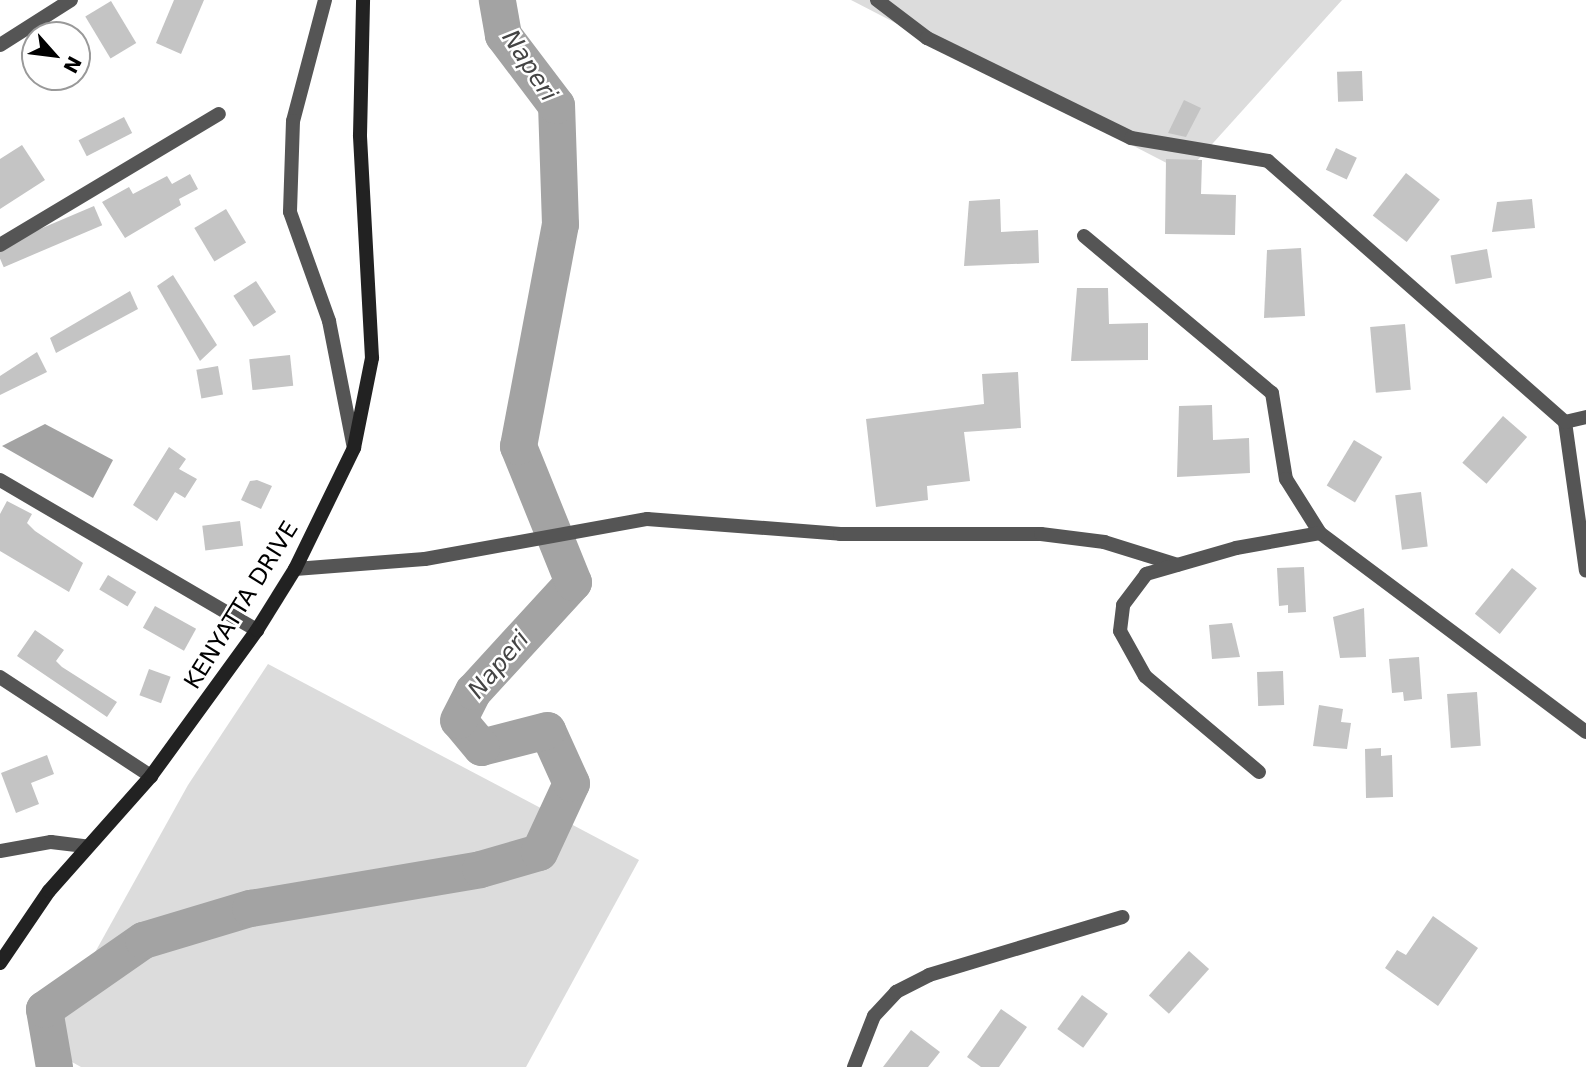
<!DOCTYPE html>
<html>
<head>
<meta charset="utf-8">
<style>
	body { margin:0 }
	#map { position:relative; width:1586px; height:1067px; overflow:hidden; background:#fff; font-family:"DejaVu Sans",sans-serif }
	div>[style] { position:absolute }
	.green>* { inset:0; background:#dcdcdc }
	.water>* { inset:0; background:#a3a3a3 }
	.river>* { height:37px; margin:-18.5px; padding:0 18.5px; transform-origin:18.5px; border-radius:18.5px; background:#a3a3a3 }
	.building>* { inset:0; background:#c4c4c4; transform-origin:0 0 }
	.street>* { height:14px; margin:-7px; padding:0 7px; transform-origin:7px; border-radius:7px; background:#555 }
	.secondary>* { height:14px; margin:-7px; padding:0 7px; transform-origin:7px; border-radius:7px; background:#222 }
	span { translate:-50% -50%; white-space:nowrap; text-align:center; line-height:1.15; -webkit-text-stroke:5px #fff; paint-order:stroke }
	.street-label { font-size:23px; color:#000 }
	.water-label { font-size:24px; color:#444; font-style:italic }
	.north { position:absolute; left:21px; top:21px; width:70px; height:70px; box-sizing:border-box; background:#fff; border:2px solid #999; border-radius:50%; rotate:118deg; font-size:19px; font-weight:700; line-height:28px; text-align:center; color:#000 }
	.north::after { content:''; display:block; margin:auto; width:24px; height:32px; background:#000; clip-path:polygon(50% 0,100% 100%,50% 72%,0 100%) }
</style>
</head>
<body>
<div id="map">
	<div class="green">
		<i style="clip-path:polygon(851px 0,1342px 0,1186px 173px)"></i>
		<i style="clip-path:polygon(268px 664px,639px 860px,526px 1067px,81px 1067px,43px 1046px,188px 785px)"></i>
	</div>
	<div class="water">
		<i style="clip-path:polygon(45px 424px,113px 460px,93px 498px,2px 446px)"></i>
	</div>
	<div class="river">
		<i style="left:54px;top:1067px;width:59px;rotate:-99.8deg"></i>
		<i style="left:44px;top:1009px;width:121px;rotate:-34.9deg"></i>
		<i style="left:143px;top:940px;width:112px;rotate:-16.7deg"></i>
		<i style="left:250px;top:908px;width:233px;rotate:-9.6deg"></i>
		<i style="left:480px;top:869px;width:61px;rotate:-16.1deg"></i>
		<i style="left:539px;top:852px;width:76px;rotate:-65.1deg"></i>
		<i style="left:571px;top:783px;width:58px;rotate:-114.4deg"></i>
		<i style="left:547px;top:730px;width:68px;rotate:165.6deg"></i>
		<i style="left:481px;top:747px;width:35px;rotate:-130deg"></i>
		<i style="left:458px;top:720px;width:33px;rotate:-63deg"></i>
		<i style="left:473px;top:691px;width:148px;rotate:-47.5deg"></i>
		<i style="left:573px;top:582px;width:147px;rotate:-112deg"></i>
		<i style="left:518px;top:446px;width:226px;rotate:-79.3deg"></i>
		<i style="left:560px;top:224px;width:119px;rotate:-91.9deg"></i>
		<i style="left:556px;top:105px;width:88px;rotate:-127.1deg"></i>
		<i style="left:503px;top:35px;width:36px;rotate:-100deg"></i>
	</div>
	<div class="building">
		<i style="clip-path:polygon(174px 0,204px 0,181px 54px,156px 43px)"></i>
		<i style="left:111px;top:1px;width:49px;height:30px;rotate:59deg"></i>
		<i style="left:1362px;top:71px;width:30px;height:25px;rotate:88deg"></i>
		<i style="clip-path:polygon(1184px 100px,1201px 108px,1186px 137px,1168px 133px)"></i>
		<i style="left:124px;top:117px;width:18px;height:51px;rotate:63deg"></i>
		<i style="clip-path:polygon(22px 145px,45px 180px,0 209px,0 159px)"></i>
		<i style="left:1336px;top:148px;width:23px;height:24px;rotate:25deg"></i>
		<i style="clip-path:polygon(1166px 159px,1202px 160px,1201px 194px,1236px 195px,1235px 235px,1165px 234px)"></i>
		<i style="left:1406px;top:173px;width:43px;height:54px;rotate:38deg"></i>
		<i style="clip-path:polygon(190px 174px,198px 189px,179px 199px,181px 205px,125px 238px,102px 202px,129px 187px,133px 194px,167px 176px,172px 184px)"></i>
		<i style="clip-path:polygon(1000px 199px,1001px 232px,1038px 230px,1039px 263px,964px 266px,969px 201px)"></i>
		<i style="clip-path:polygon(1532px 199px,1535px 228px,1492px 232px,1497px 202px)"></i>
		<i style="left:94px;top:206px;width:21px;height:107px;rotate:67deg"></i>
		<i style="left:226px;top:209px;width:39px;height:37px;rotate:59deg"></i>
		<i style="clip-path:polygon(1301px 248px,1305px 316px,1264px 318px,1267px 250px)"></i>
		<i style="left:1487px;top:249px;width:29px;height:37px;rotate:80deg"></i>
		<i style="clip-path:polygon(173px 275px,217px 345px,200px 361px,157px 286px)"></i>
		<i style="left:256px;top:281px;width:37px;height:27px;rotate:57deg"></i>
		<i style="clip-path:polygon(1077px 288px,1108px 288px,1109px 324px,1148px 323px,1148px 360px,1071px 361px)"></i>
		<i style="clip-path:polygon(130px 291px,138px 309px,56px 353px,50px 338px)"></i>
		<i style="left:1405px;top:324px;width:66px;height:35px;rotate:85deg"></i>
		<i style="clip-path:polygon(37px 352px,47px 372px,0 395px,0 376px)"></i>
		<i style="left:290px;top:355px;width:31px;height:41px;rotate:84deg"></i>
		<i style="left:218px;top:366px;width:29px;height:22px;rotate:80deg"></i>
		<i style="clip-path:polygon(1018px 372px,1021px 428px,964px 432px,970px 481px,927px 486px,928px 500px,876px 507px,866px 419px,984px 404px,982px 374px)"></i>
		<i style="clip-path:polygon(1212px 405px,1213px 440px,1249px 438px,1250px 473px,1177px 477px,1179px 406px)"></i>
		<i style="left:1503px;top:416px;width:32px;height:62px;rotate:41deg"></i>
		<i style="left:1354px;top:440px;width:33px;height:53px;rotate:31deg"></i>
		<i style="clip-path:polygon(169px 447px,186px 459px,179px 469px,197px 479px,185px 498px,175px 492px,157px 521px,133px 505px)"></i>
		<i style="clip-path:polygon(257px 480px,272px 486px,261px 509px,241px 500px,250px 481px)"></i>
		<i style="left:1421px;top:492px;width:55px;height:26px;rotate:83deg"></i>
		<i style="clip-path:polygon(7px 501px,32px 514px,27px 523px,35px 531px,83px 563px,69px 592px,0 551px,0 514px)"></i>
		<i style="left:240px;top:521px;width:25px;height:38px;rotate:83deg"></i>
		<i style="clip-path:polygon(1304px 567px,1306px 612px,1288px 613px,1288px 605px,1279px 606px,1277px 568px)"></i>
		<i style="left:1512px;top:568px;width:32px;height:59px;rotate:39deg"></i>
		<i style="left:108px;top:575px;width:33px;height:17px;rotate:31deg"></i>
		<i style="left:155px;top:606px;width:47px;height:25px;rotate:29deg"></i>
		<i style="clip-path:polygon(1364px 608px,1366px 657px,1340px 658px,1333px 617px)"></i>
		<i style="clip-path:polygon(1232px 623px,1240px 657px,1212px 659px,1209px 625px)"></i>
		<i style="clip-path:polygon(35px 630px,64px 650px,56px 661px,62px 667px,117px 702px,107px 717px,17px 656px)"></i>
		<i style="clip-path:polygon(1419px 657px,1422px 699px,1404px 701px,1403px 692px,1392px 693px,1389px 659px)"></i>
		<i style="left:149px;top:669px;width:23px;height:28px;rotate:20deg"></i>
		<i style="left:1283px;top:671px;width:34px;height:26px;rotate:88deg"></i>
		<i style="left:1477px;top:692px;width:54px;height:30px;rotate:86deg"></i>
		<i style="clip-path:polygon(1319px 705px,1343px 709px,1341px 722px,1351px 723px,1347px 749px,1313px 746px)"></i>
		<i style="clip-path:polygon(1381px 748px,1381px 756px,1392px 755px,1393px 797px,1366px 798px,1365px 749px)"></i>
		<i style="clip-path:polygon(47px 755px,54px 774px,31px 783px,39px 804px,16px 813px,1px 773px)"></i>
		<i style="clip-path:polygon(1433px 916px,1478px 948px,1438px 1006px,1385px 968px,1397px 950px,1406px 955px)"></i>
		<i style="left:1189px;top:951px;width:27px;height:60px;rotate:42deg"></i>
		<i style="left:1082px;top:995px;width:32px;height:42px;rotate:36deg"></i>
		<i style="clip-path:polygon(1001px 1009px,1027px 1027px,999px 1067px,981px 1067px,967px 1057px)"></i>
		<i style="clip-path:polygon(911px 1030px,940px 1052px,928px 1067px,883px 1067px)"></i>
	</div>
	<div class="street">
		<i style="left:325px;top:0;width:125px;rotate:104.8deg"></i>
		<i style="left:293px;top:121px;width:91px;rotate:91.9deg"></i>
		<i style="left:290px;top:212px;width:116px;rotate:70.3deg"></i>
		<i style="left:329px;top:321px;width:129px;rotate:78.9deg"></i>
		<i style="left:877px;top:0;width:63px;rotate:37.2deg"></i>
		<i style="left:927px;top:38px;width:227px;rotate:26.1deg"></i>
		<i style="left:1131px;top:138px;width:139px;rotate:9.5deg"></i>
		<i style="left:1268px;top:161px;width:395px;rotate:41.3deg"></i>
		<i style="left:1565px;top:422px;width:150px;rotate:82deg"></i>
		<i style="left:0;top:45px;width:84px;rotate:-32.4deg"></i>
		<i style="left:1084px;top:236px;width:245px;rotate:39.9deg"></i>
		<i style="left:1272px;top:393px;width:87px;rotate:80.8deg"></i>
		<i style="left:1286px;top:479px;width:64px;rotate:57.8deg"></i>
		<i style="left:1320px;top:533px;width:332px;rotate:36.8deg"></i>
		<i style="left:0;top:245px;width:255px;rotate:-30.9deg"></i>
		<i style="left:1565px;top:422px;width:22px;rotate:-13deg"></i>
		<i style="left:0;top:480px;width:298px;rotate:30.3deg"></i>
		<i style="left:295px;top:569px;width:130px;rotate:-4.4deg"></i>
		<i style="left:425px;top:559px;width:226px;rotate:-10.2deg"></i>
		<i style="left:647px;top:519px;width:194px;rotate:4.4deg"></i>
		<i style="left:840px;top:534px;width:201px"></i>
		<i style="left:1041px;top:534px;width:64px;rotate:7.2deg"></i>
		<i style="left:1104px;top:542px;width:77px;rotate:17.3deg"></i>
		<i style="left:0;top:677px;width:181px;rotate:33.3deg"></i>
		<i style="left:1259px;top:772px;width:149px;rotate:-139.9deg"></i>
		<i style="left:1145px;top:676px;width:51px;rotate:-119.1deg"></i>
		<i style="left:1120px;top:631px;width:26px;rotate:-83deg"></i>
		<i style="left:1123px;top:605px;width:39px;rotate:-53deg"></i>
		<i style="left:1146px;top:574px;width:94px;rotate:-16.1deg"></i>
		<i style="left:1236px;top:548px;width:85px;rotate:-10.1deg"></i>
		<i style="left:0;top:851px;width:52px;rotate:-10deg"></i>
		<i style="left:51px;top:842px;width:34px;rotate:7deg"></i>
		<i style="left:854px;top:1067px;width:55px;rotate:-68.6deg"></i>
		<i style="left:874px;top:1016px;width:33px;rotate:-47deg"></i>
		<i style="left:896px;top:992px;width:37px;rotate:-27deg"></i>
		<i style="left:929px;top:975px;width:202px;rotate:-16.7deg"></i>
	</div>
	<div class="secondary">
		<i style="left:0;top:963px;width:87px;rotate:-55.8deg"></i>
		<i style="left:49px;top:891px;width:154px;rotate:-48.4deg"></i>
		<i style="left:151px;top:776px;width:180px;rotate:-54deg"></i>
		<i style="left:257px;top:630px;width:72px;rotate:-58.1deg"></i>
		<i style="left:295px;top:569px;width:135px;rotate:-64deg"></i>
		<i style="left:354px;top:448px;width:92px;rotate:-78.7deg"></i>
		<i style="left:372px;top:358px;width:223px;rotate:-93.1deg"></i>
		<i style="left:360px;top:135px;width:135px;rotate:-88.7deg"></i>
	</div>
	<div class="street-label">
		<span style="left:241px;top:605px;rotate:-58deg">KENYATTA DRIVE</span>
	</div>
	<div class="water-label">
		<span style="left:529px;top:66px;rotate:57deg">Naperi</span>
		<span style="left:499px;top:665px;rotate:-50deg">Naperi</span>
	</div>
	<div class="north">N</div>
</div>
</body>
</html>
